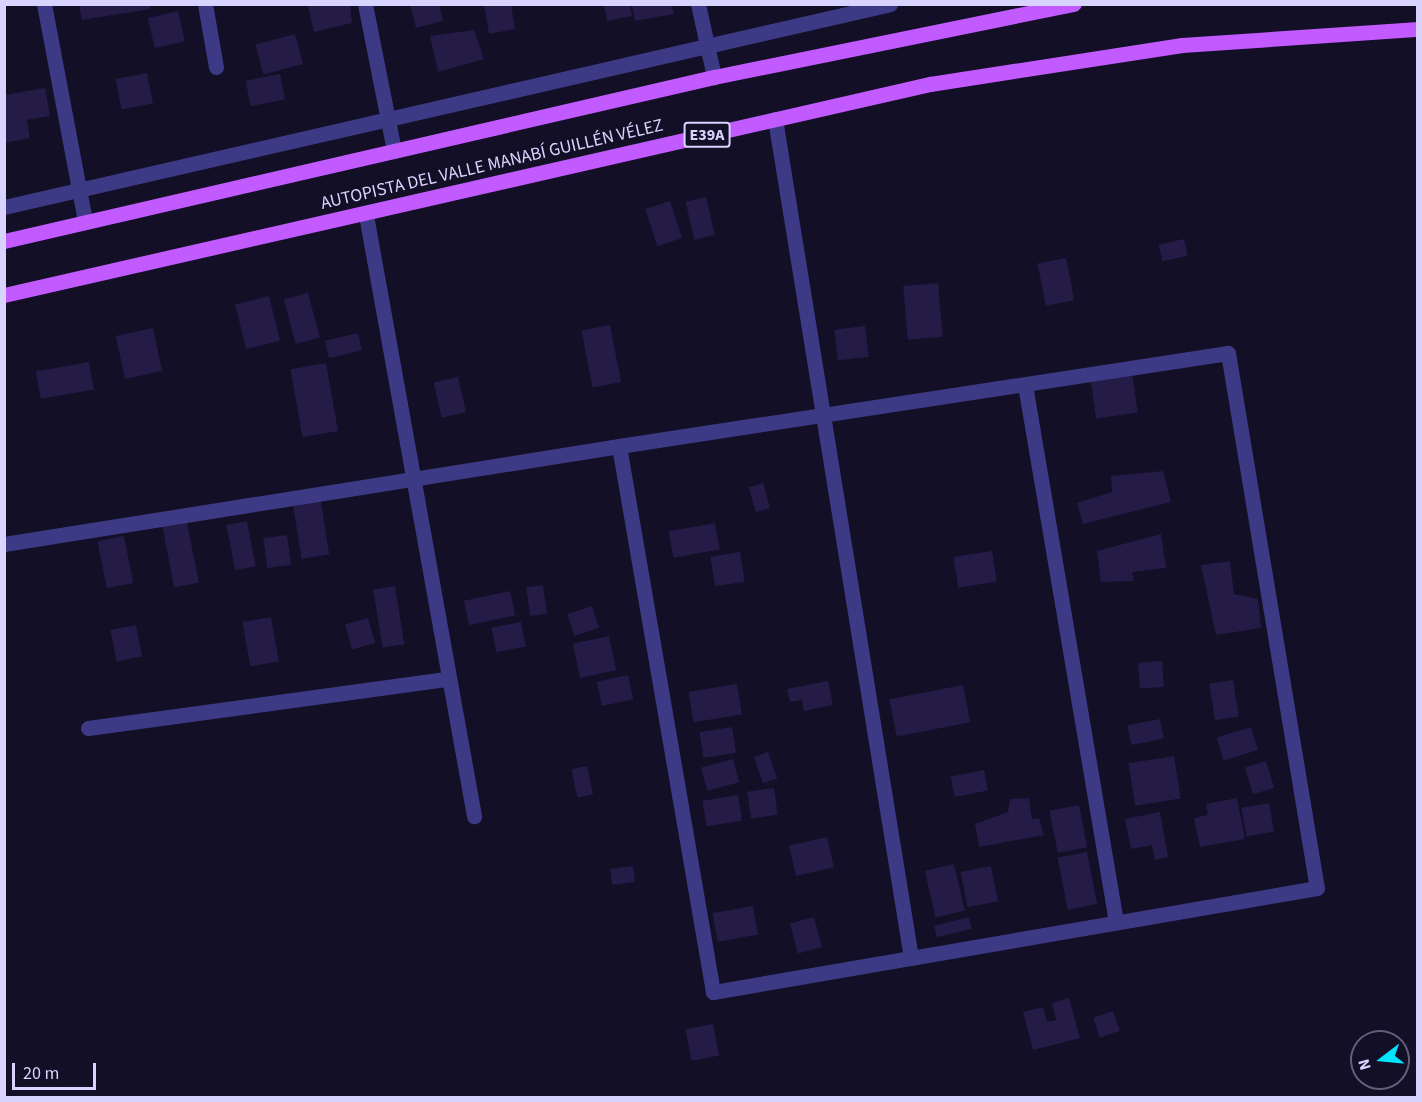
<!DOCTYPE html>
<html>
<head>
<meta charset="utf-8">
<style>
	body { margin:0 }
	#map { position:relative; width:1422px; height:1102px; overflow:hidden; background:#130f26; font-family:"Source Sans 3",sans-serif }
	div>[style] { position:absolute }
	.building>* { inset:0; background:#241b47; transform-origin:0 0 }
	.street>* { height:15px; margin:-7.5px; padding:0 7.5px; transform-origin:7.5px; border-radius:7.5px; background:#3d3a85 }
	.primary>* { height:15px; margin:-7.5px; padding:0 7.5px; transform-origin:7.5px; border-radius:7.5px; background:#c25bff }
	span { translate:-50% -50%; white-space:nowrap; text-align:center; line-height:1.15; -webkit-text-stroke:4.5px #130f26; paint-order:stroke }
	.shield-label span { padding:2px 4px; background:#130f26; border:2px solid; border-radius:4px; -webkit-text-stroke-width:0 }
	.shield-label { font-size:16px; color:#d9d4ff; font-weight:700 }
	.street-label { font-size:18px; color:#d9d4ff }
	.frame { position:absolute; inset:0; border:6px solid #d9d4ff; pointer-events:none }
	.north { position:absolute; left:1350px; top:1030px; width:60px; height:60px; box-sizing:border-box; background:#130f26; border:2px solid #625e7d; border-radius:50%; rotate:254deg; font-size:16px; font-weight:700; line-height:24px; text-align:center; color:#d9d4ff }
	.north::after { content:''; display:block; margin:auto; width:21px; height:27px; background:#00e5ff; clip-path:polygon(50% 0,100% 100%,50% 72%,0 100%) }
	.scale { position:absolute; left:12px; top:1063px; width:84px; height:27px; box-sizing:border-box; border:3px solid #d9d4ff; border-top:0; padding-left:8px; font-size:18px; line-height:21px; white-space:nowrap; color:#d9d4ff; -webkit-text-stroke:4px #130f26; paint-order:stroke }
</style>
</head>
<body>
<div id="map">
	<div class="building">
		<i style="clip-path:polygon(79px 4px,150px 4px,150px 9px,82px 20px)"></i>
		<i style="clip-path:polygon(410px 4px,439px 4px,443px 21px,416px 28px)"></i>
		<i style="clip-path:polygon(484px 4px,511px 4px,515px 29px,489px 34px)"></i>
		<i style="clip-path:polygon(604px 4px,630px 4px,632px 16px,607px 21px)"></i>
		<i style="clip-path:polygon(632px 4px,672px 4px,674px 14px,635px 21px)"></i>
		<i style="clip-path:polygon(308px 5px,350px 5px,352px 23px,314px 32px)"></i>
		<i style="left:178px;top:11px;width:31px;height:31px;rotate:77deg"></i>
		<i style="clip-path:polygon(474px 30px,484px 59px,438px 72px,430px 36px)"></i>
		<i style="left:295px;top:34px;width:31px;height:41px;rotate:75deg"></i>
		<i style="left:147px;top:73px;width:31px;height:32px;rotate:79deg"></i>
		<i style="left:280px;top:74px;width:26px;height:35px;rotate:79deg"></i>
		<i style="clip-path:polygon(45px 88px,50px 116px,27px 120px,30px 138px,4px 143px,4px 95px)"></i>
		<i style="left:706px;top:197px;width:39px;height:21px;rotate:77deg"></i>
		<i style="left:670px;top:201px;width:39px;height:26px;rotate:72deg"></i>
		<i style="left:1184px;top:239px;width:17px;height:26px;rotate:77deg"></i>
		<i style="left:1066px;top:258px;width:43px;height:29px;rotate:79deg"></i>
		<i style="left:938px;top:283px;width:54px;height:35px;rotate:85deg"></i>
		<i style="left:308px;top:293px;width:46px;height:25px;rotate:75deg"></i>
		<i style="left:269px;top:296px;width:46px;height:35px;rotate:76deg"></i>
		<i style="left:610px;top:325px;width:58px;height:29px;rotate:79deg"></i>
		<i style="left:865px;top:326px;width:31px;height:31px;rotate:83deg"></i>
		<i style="left:153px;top:328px;width:44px;height:38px;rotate:78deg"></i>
		<i style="left:358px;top:333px;width:18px;height:34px;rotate:77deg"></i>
		<i style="left:89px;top:362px;width:28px;height:54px;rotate:80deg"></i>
		<i style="left:326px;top:363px;width:69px;height:36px;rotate:80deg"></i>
		<i style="left:1132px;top:372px;width:41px;height:42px;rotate:82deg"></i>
		<i style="left:458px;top:377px;width:36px;height:25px;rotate:77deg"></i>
		<i style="clip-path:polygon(1163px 471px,1171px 502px,1083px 524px,1077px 503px,1112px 492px,1111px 476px)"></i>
		<i style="left:763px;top:483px;width:26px;height:15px;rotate:74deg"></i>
		<i style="left:320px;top:496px;width:59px;height:28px;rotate:81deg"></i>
		<i style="left:186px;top:517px;width:67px;height:25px;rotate:79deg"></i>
		<i style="left:247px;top:521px;width:46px;height:21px;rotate:79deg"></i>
		<i style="left:715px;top:523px;width:27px;height:47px;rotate:80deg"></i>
		<i style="clip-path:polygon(1161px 534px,1166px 568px,1132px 572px,1134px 581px,1101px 582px,1097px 551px)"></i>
		<i style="left:287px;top:535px;width:30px;height:24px;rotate:82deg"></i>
		<i style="left:124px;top:536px;width:48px;height:27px;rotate:79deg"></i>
		<i style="left:992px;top:551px;width:31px;height:39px;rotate:81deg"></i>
		<i style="left:740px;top:552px;width:30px;height:30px;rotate:81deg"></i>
		<i style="clip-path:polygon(1230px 561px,1234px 594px,1258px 599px,1261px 628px,1216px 635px,1201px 565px)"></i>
		<i style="left:543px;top:585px;width:29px;height:17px;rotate:82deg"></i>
		<i style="left:395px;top:586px;width:59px;height:22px;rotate:81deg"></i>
		<i style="left:510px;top:591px;width:25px;height:47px;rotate:78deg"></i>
		<i style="left:592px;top:606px;width:23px;height:26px;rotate:72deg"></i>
		<i style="left:271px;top:617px;width:45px;height:29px;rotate:80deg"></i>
		<i style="left:368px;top:618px;width:26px;height:24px;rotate:74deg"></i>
		<i style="left:521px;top:622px;width:25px;height:30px;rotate:79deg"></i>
		<i style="left:136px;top:625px;width:32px;height:26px;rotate:79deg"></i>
		<i style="left:609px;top:636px;width:35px;height:37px;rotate:78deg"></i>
		<i style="left:1162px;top:661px;width:26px;height:24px;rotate:86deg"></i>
		<i style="left:628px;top:675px;width:25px;height:32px;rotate:78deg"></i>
		<i style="left:1233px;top:680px;width:37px;height:24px;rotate:81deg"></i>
		<i style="clip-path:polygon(828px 681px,833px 705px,804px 711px,802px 700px,790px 702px,787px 689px)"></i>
		<i style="left:737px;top:684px;width:31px;height:49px;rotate:81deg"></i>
		<i style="left:963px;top:685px;width:38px;height:75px;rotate:79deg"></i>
		<i style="left:1160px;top:719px;width:20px;height:33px;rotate:79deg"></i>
		<i style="left:732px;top:727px;width:26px;height:33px;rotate:81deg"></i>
		<i style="left:1251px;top:727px;width:24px;height:36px;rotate:73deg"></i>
		<i style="left:768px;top:752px;width:28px;height:15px;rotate:71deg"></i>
		<i style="left:1174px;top:756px;width:43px;height:46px;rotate:81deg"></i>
		<i style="left:733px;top:759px;width:24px;height:33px;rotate:75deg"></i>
		<i style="left:1266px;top:761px;width:28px;height:22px;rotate:73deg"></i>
		<i style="left:587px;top:766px;width:29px;height:16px;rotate:78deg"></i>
		<i style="left:984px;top:770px;width:21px;height:34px;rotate:79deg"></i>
		<i style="left:774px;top:788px;width:27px;height:27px;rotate:82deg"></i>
		<i style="left:738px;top:795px;width:26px;height:36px;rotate:81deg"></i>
		<i style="clip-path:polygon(1029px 798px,1032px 819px,1039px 818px,1044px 835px,979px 847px,975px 824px,1008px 812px,1010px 799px)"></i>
		<i style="clip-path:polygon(1237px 798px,1245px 839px,1200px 847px,1194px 818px,1208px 815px,1206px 804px)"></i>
		<i style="left:1269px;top:803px;width:29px;height:28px;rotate:80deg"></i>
		<i style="left:1079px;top:805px;width:43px;height:30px;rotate:79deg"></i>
		<i style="clip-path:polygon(1160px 812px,1168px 857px,1155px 860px,1152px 845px,1131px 849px,1125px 819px)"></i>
		<i style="left:827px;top:837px;width:31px;height:39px;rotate:77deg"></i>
		<i style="left:1087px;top:852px;width:53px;height:30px;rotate:79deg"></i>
		<i style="left:954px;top:864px;width:48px;height:30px;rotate:77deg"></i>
		<i style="left:633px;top:866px;width:16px;height:23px;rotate:83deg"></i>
		<i style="left:991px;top:866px;width:36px;height:31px;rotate:79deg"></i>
		<i style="left:753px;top:906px;width:29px;height:41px;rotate:80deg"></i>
		<i style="left:814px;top:917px;width:31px;height:25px;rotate:75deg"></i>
		<i style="left:969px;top:917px;width:12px;height:36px;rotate:76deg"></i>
		<i style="clip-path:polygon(1069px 998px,1080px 1038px,1033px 1050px,1023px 1012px,1043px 1007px,1047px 1022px,1056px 1020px,1052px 1003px)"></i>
		<i style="left:1113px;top:1011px;width:21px;height:21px;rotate:71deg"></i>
		<i style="left:713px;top:1024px;width:32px;height:28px;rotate:79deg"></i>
	</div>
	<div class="street">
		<i style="left:44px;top:4px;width:222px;rotate:79.3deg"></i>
		<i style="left:205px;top:4px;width:64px;rotate:80.1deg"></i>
		<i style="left:365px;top:4px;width:150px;rotate:78.8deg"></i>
		<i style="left:698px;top:4px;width:75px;rotate:77.6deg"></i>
		<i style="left:775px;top:119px;width:850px;rotate:80.79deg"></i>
		<i style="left:4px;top:207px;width:909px;rotate:-12.9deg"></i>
		<i style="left:366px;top:215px;width:611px;rotate:79.81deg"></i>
		<i style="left:1025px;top:385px;width:545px;rotate:80.38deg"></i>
		<i style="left:4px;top:544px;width:623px;rotate:-9.05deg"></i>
		<i style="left:619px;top:446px;width:616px;rotate:-8.68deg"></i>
		<i style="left:1228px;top:353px;width:542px;rotate:80.56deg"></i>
		<i style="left:1317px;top:888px;width:613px;rotate:170.23deg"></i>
		<i style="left:713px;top:992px;width:554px;rotate:-99.77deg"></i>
		<i style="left:88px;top:728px;width:361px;rotate:-7.8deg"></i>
	</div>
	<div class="primary">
		<i style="left:4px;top:241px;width:729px;rotate:-13.01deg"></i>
		<i style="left:714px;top:77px;width:367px;rotate:-11.5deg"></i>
		<i style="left:4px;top:295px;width:950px;rotate:-12.84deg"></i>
		<i style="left:930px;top:84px;width:255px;rotate:-8.8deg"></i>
		<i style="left:1182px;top:45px;width:237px;rotate:-3.9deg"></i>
	</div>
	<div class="shield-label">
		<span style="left:707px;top:135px">E39A</span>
	</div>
	<div class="street-label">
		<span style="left:492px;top:165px;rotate:-13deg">AUTOPISTA DEL VALLE MANABÍ GUILLÉN VÉLEZ</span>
	</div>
	<div class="frame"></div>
	<div class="north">N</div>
	<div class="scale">20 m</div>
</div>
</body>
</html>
